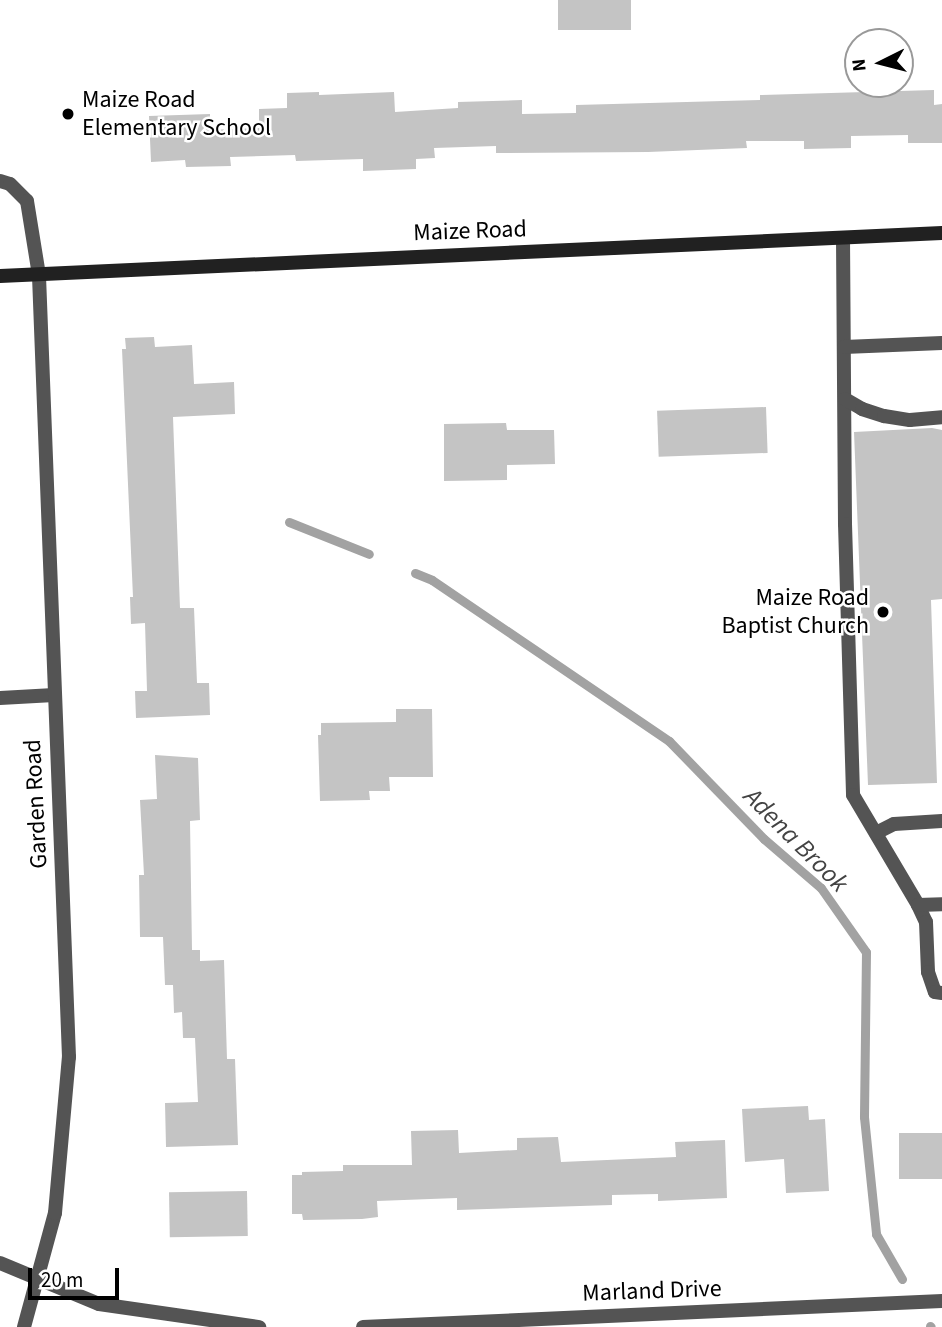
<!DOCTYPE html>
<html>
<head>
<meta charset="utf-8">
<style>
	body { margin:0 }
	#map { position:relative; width:942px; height:1327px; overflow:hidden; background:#fff; font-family:"Source Sans 3",sans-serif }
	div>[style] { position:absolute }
	.stream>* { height:9px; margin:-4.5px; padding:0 4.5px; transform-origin:4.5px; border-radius:4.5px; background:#a2a2a2 }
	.building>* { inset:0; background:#c4c4c4; transform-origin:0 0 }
	.lane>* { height:14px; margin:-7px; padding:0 7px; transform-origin:7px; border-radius:7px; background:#545454 }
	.street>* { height:14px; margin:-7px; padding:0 7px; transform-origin:7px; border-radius:7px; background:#545454 }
	.secondary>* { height:14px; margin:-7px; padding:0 7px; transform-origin:7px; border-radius:7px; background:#212121 }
	.dots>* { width:19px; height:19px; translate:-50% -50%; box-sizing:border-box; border:4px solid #fff; border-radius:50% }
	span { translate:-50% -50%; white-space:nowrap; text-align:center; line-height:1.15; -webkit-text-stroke:5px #fff; paint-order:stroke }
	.poi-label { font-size:24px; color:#000 }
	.left { translate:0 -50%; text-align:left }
	.right { translate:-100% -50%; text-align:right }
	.street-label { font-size:24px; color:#000 }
	.water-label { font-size:26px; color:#434343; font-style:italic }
	.north { position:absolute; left:844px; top:28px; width:70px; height:70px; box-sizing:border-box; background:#fff; border:2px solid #999; border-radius:50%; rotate:264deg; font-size:19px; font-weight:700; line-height:28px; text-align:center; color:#000 }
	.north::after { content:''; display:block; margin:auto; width:24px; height:32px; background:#000; clip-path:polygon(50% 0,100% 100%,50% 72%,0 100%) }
	.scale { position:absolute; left:28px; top:1268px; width:91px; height:32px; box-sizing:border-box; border:4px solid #000; border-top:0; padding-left:9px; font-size:21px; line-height:24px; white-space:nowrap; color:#000; -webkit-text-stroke:5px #fff; paint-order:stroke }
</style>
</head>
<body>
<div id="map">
	<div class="stream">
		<i style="left:289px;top:522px;width:86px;rotate:21.8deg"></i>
		<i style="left:415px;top:573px;width:18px;rotate:22deg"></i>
		<i style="left:432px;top:580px;width:287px;rotate:34.2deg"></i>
		<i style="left:669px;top:741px;width:136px;rotate:45.9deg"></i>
		<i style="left:764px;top:839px;width:75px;rotate:40.7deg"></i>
		<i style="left:821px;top:888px;width:78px;rotate:54.9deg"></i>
		<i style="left:866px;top:952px;width:165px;rotate:90.7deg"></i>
		<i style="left:864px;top:1117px;width:118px;rotate:84.1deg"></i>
		<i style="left:876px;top:1234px;width:52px;rotate:60deg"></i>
		<i style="left:930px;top:1326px;width:1px;rotate:45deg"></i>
	</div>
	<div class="building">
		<i style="left:558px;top:0;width:73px;height:30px"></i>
		<i style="clip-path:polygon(934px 90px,934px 105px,942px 104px,942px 143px,908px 143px,908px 135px,851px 136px,851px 148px,804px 149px,804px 141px,746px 141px,747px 148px,648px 152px,496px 153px,496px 146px,434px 148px,435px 158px,416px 159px,416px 169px,363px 171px,363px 159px,296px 161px,295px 155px,230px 157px,231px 166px,186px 167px,185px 160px,151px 162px,149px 116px,210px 114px,210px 130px,259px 128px,259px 109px,287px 108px,287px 93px,319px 92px,319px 95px,394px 92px,395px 112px,458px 108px,458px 102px,522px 100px,522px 114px,576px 113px,576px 105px,760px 100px,760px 95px)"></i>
		<i style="clip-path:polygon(154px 337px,155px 347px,192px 345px,194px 384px,234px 382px,235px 414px,173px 417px,180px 608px,194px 608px,197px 683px,209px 683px,210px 715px,136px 718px,135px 691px,147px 691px,145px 623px,131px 624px,130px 597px,133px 597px,122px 349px,126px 349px,125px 338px)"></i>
		<i style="left:766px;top:407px;width:46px;height:109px;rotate:88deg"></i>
		<i style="clip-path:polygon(506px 423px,507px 430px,554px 430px,555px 464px,507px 465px,507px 480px,444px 481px,444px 424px)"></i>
		<i style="clip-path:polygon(932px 428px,942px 430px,942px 599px,931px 600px,937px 783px,868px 785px,854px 432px)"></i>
		<i style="clip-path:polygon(396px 709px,432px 709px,433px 777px,389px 777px,390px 791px,369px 791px,370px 800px,320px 801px,318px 735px,321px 735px,321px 723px,396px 722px)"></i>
		<i style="clip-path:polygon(155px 755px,198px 758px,200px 820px,190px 821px,192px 950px,200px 950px,200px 961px,224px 960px,227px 1059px,235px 1059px,238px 1145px,166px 1147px,165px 1103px,198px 1102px,195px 1038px,183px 1038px,182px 1012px,174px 1013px,173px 985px,165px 985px,163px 937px,140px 937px,139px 875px,144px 875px,140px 800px,157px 799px)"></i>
		<i style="clip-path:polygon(808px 1106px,809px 1120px,825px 1119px,829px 1191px,786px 1193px,784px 1159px,745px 1162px,742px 1109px)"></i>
		<i style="clip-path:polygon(458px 1130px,459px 1153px,517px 1150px,517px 1138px,558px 1137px,561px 1162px,676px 1157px,675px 1142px,725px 1140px,727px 1198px,658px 1201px,658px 1194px,612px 1195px,612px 1205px,457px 1210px,457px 1198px,377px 1201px,378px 1217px,362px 1219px,303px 1220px,302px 1214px,292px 1214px,292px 1175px,302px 1175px,302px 1172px,343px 1171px,343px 1165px,412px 1165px,411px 1131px)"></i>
		<i style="left:942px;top:1133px;width:46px;height:43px;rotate:90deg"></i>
		<i style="left:247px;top:1191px;width:45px;height:78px;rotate:89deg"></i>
	</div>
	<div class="lane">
		<i style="left:0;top:181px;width:10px;rotate:17deg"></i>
		<i style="left:10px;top:184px;width:24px;rotate:45deg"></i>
		<i style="left:27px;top:201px;width:75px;rotate:80.8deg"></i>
		<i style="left:843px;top:238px;width:286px;rotate:89.6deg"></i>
		<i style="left:845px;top:524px;width:271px;rotate:88.3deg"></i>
		<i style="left:853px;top:795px;width:128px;rotate:59.4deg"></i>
		<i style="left:918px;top:905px;width:19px;rotate:65deg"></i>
		<i style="left:926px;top:922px;width:50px;rotate:87.7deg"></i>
		<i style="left:928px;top:972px;width:21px;rotate:71deg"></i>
		<i style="left:935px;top:992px;width:7px;rotate:8deg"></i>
		<i style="left:844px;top:347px;width:98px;rotate:-2.3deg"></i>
		<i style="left:845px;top:399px;width:20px;rotate:30deg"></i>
		<i style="left:862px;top:409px;width:23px;rotate:18deg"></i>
		<i style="left:884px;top:416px;width:26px;rotate:9deg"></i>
		<i style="left:910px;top:420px;width:32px;rotate:-5deg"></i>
		<i style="left:876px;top:833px;width:20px;rotate:-27deg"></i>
		<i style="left:894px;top:824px;width:48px;rotate:-3.6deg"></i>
		<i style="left:918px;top:905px;width:24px;rotate:-2deg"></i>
	</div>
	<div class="street">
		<i style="left:0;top:698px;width:54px;rotate:-3.2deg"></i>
		<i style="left:0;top:1263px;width:107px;rotate:22.5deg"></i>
		<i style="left:99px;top:1304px;width:162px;rotate:8.2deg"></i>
		<i style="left:24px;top:1327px;width:118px;rotate:-74.8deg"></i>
		<i style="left:55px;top:1213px;width:157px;rotate:-84.9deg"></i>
		<i style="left:69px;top:1057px;width:783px;rotate:-92.2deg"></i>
		<i style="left:363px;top:1327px;width:580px;rotate:-2.57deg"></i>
	</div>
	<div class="secondary">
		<i style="left:0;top:276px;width:943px;rotate:-2.61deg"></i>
	</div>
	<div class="dots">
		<i style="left:68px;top:114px;background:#000"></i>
		<i style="left:883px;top:612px;background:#000"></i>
	</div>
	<div class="poi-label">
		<span class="left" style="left:82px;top:114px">Maize Road<br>Elementary School</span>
		<span class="right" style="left:869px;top:612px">Maize Road<br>Baptist Church</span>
	</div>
	<div class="street-label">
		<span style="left:470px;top:231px;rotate:-2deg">Maize Road</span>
		<span style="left:36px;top:804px;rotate:-93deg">Garden Road</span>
		<span style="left:652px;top:1291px;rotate:-2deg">Marland Drive</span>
	</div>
	<div class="water-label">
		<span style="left:796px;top:840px;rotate:45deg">Adena Brook</span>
	</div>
	<div class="north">N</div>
	<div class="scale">20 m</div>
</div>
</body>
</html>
